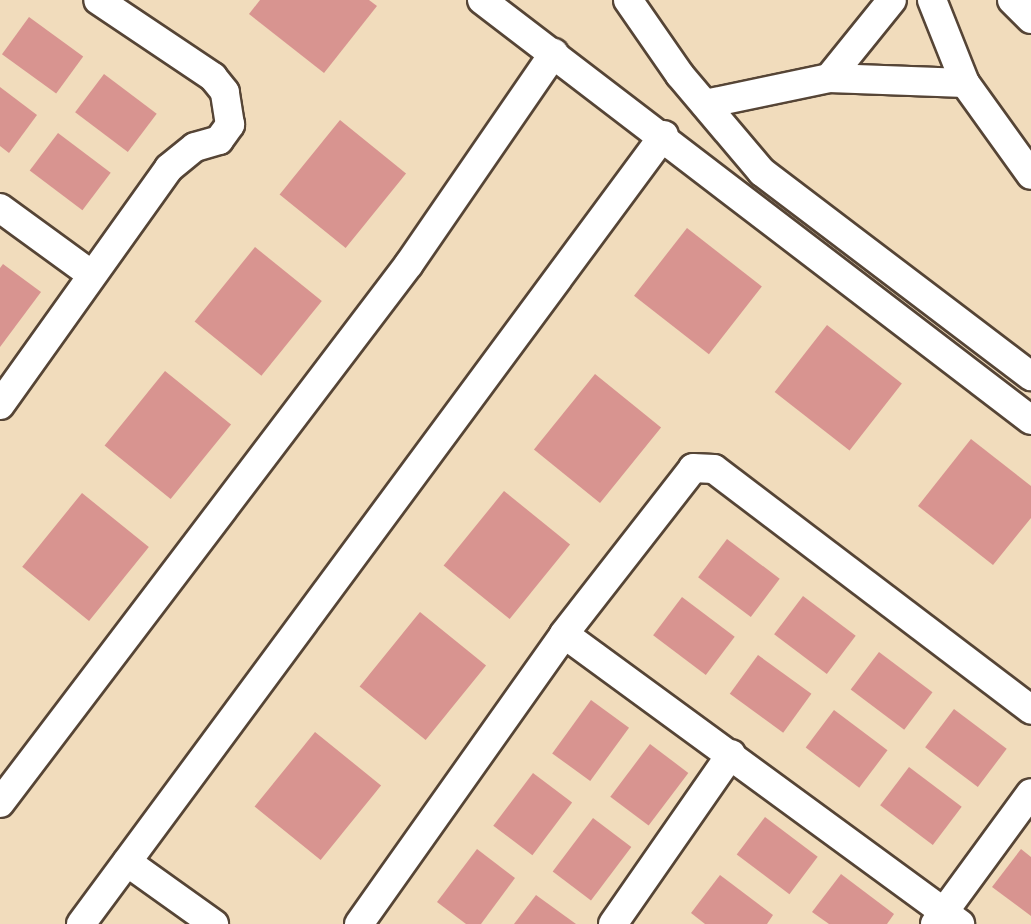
<!DOCTYPE html>
<html>
<head>
<meta charset="utf-8">
<style>
	body { margin:0 }
	#map { position:relative; width:1031px; height:924px; overflow:hidden; background:#f1dcbc; font-family:"IM FELL Great Primer",serif }
	div>[style] { position:absolute }
	.building>* { inset:0; background:#d89490; transform-origin:0 0 }
	.roads { filter:drop-shadow(2px 0 #564536) drop-shadow(-2px 0 #564536) drop-shadow(0 2px #564536) drop-shadow(0 -2px #564536) }
	.minor>* { height:28px; margin:-14px; padding:0 14px; transform-origin:14px; border-radius:14px; background:#fff }
	span { translate:-50% -50%; white-space:nowrap; text-align:center; line-height:1.15; -webkit-text-stroke:7px #fdfcf7; paint-order:stroke }
</style>
</head>
<body>
<div id="map">
	<div class="building">
		<i style="clip-path:polygon(260px 0,369px 0,377px 6px,324px 73px,249px 14px)"></i>
		<i style="left:29px;top:17px;width:67px;height:46px;rotate:36deg"></i>
		<i style="left:104px;top:74px;width:66px;height:48px;rotate:37deg"></i>
		<i style="clip-path:polygon(0 87px,37px 115px,9px 153px,0 146px)"></i>
		<i style="left:340px;top:120px;width:85px;height:96px;rotate:39deg"></i>
		<i style="left:58px;top:133px;width:66px;height:47px;rotate:37deg"></i>
		<i style="left:687px;top:228px;width:95px;height:86px;rotate:38deg"></i>
		<i style="left:255px;top:247px;width:86px;height:96px;rotate:39deg"></i>
		<i style="clip-path:polygon(3px 264px,41px 292px,0 347px,0 268px)"></i>
		<i style="left:827px;top:325px;width:95px;height:85px;rotate:38deg"></i>
		<i style="left:165px;top:371px;width:85px;height:96px;rotate:39deg"></i>
		<i style="left:595px;top:374px;width:85px;height:97px;rotate:39deg"></i>
		<i style="clip-path:polygon(971px 439px,1031px 486px,1031px 518px,993px 565px,918px 506px)"></i>
		<i style="left:504px;top:491px;width:85px;height:96px;rotate:39deg"></i>
		<i style="left:82px;top:493px;width:86px;height:95px;rotate:39deg"></i>
		<i style="left:727px;top:539px;width:66px;height:48px;rotate:37deg"></i>
		<i style="left:803px;top:596px;width:66px;height:48px;rotate:37deg"></i>
		<i style="left:682px;top:597px;width:66px;height:48px;rotate:37deg"></i>
		<i style="left:420px;top:612px;width:85px;height:96px;rotate:39deg"></i>
		<i style="left:879px;top:652px;width:67px;height:47px;rotate:37deg"></i>
		<i style="left:758px;top:655px;width:66px;height:48px;rotate:36deg"></i>
		<i style="left:591px;top:700px;width:47px;height:66px;rotate:36deg"></i>
		<i style="left:954px;top:709px;width:66px;height:48px;rotate:37deg"></i>
		<i style="left:834px;top:710px;width:67px;height:47px;rotate:37deg"></i>
		<i style="left:315px;top:732px;width:85px;height:96px;rotate:39deg"></i>
		<i style="left:650px;top:744px;width:48px;height:66px;rotate:37deg"></i>
		<i style="left:909px;top:767px;width:66px;height:48px;rotate:37deg"></i>
		<i style="left:533px;top:773px;width:49px;height:66px;rotate:37deg"></i>
		<i style="left:765px;top:817px;width:66px;height:47px;rotate:37deg"></i>
		<i style="left:593px;top:818px;width:48px;height:67px;rotate:37deg"></i>
		<i style="clip-path:polygon(477px 849px,515px 878px,481px 924px,466px 924px,437px 902px)"></i>
		<i style="clip-path:polygon(1021px 849px,1031px 857px,1031px 916px,992px 887px)"></i>
		<i style="clip-path:polygon(841px 874px,894px 914px,887px 924px,829px 924px,812px 912px)"></i>
		<i style="clip-path:polygon(720px 875px,773px 915px,767px 924px,705px 924px,691px 913px)"></i>
		<i style="clip-path:polygon(536px 895px,576px 924px,514px 924px)"></i>
	</div>
	<div class="roads">
		<div class="minor">
			<i style="left:482px;top:0;width:691px;rotate:37.42deg"></i>
			<i style="left:628px;top:0;width:91px;rotate:55.3deg"></i>
			<i style="left:680px;top:75px;width:127px;rotate:49.8deg"></i>
			<i style="left:762px;top:172px;width:338px;rotate:37.2deg"></i>
			<i style="left:932px;top:0;width:89px;rotate:68.3deg"></i>
			<i style="left:965px;top:83px;width:113px;rotate:54.3deg"></i>
			<i style="left:1012px;top:0;width:27px;rotate:45deg"></i>
			<i style="left:829px;top:78px;width:136px;rotate:2.1deg"></i>
			<i style="left:705px;top:104px;width:127px;rotate:-11.8deg"></i>
			<i style="left:829px;top:78px;width:100px;rotate:-51.1deg"></i>
			<i style="left:0;top:208px;width:110px;rotate:36.1deg"></i>
			<i style="left:0;top:405px;width:291px;rotate:-54.5deg"></i>
			<i style="left:169px;top:168px;width:33px;rotate:-39deg"></i>
			<i style="left:195px;top:147px;width:25px;rotate:-16deg"></i>
			<i style="left:219px;top:140px;width:19px;rotate:-54deg"></i>
			<i style="left:230px;top:125px;width:33px;rotate:-99deg"></i>
			<i style="left:225px;top:92px;width:19px;rotate:-129deg"></i>
			<i style="left:213px;top:77px;width:138px;rotate:-146.2deg"></i>
			<i style="left:564px;top:634px;width:491px;rotate:36.2deg"></i>
			<i style="left:0;top:803px;width:677px;rotate:-52.81deg"></i>
			<i style="left:409px;top:264px;width:256px;rotate:-55.5deg"></i>
			<i style="left:127px;top:862px;width:107px;rotate:35.5deg"></i>
			<i style="left:81px;top:924px;width:981px;rotate:-53.54deg"></i>
			<i style="left:359px;top:924px;width:355px;rotate:-54.7deg"></i>
			<i style="left:564px;top:634px;width:210px;rotate:-52.1deg"></i>
			<i style="left:693px;top:468px;width:21px;rotate:3deg"></i>
			<i style="left:714px;top:469px;width:398px;rotate:37.2deg"></i>
			<i style="left:613px;top:924px;width:207px;rotate:-55.2deg"></i>
			<i style="left:935px;top:924px;width:162px;rotate:-53.8deg"></i>
		</div>
	</div>
</div>
</body>
</html>
